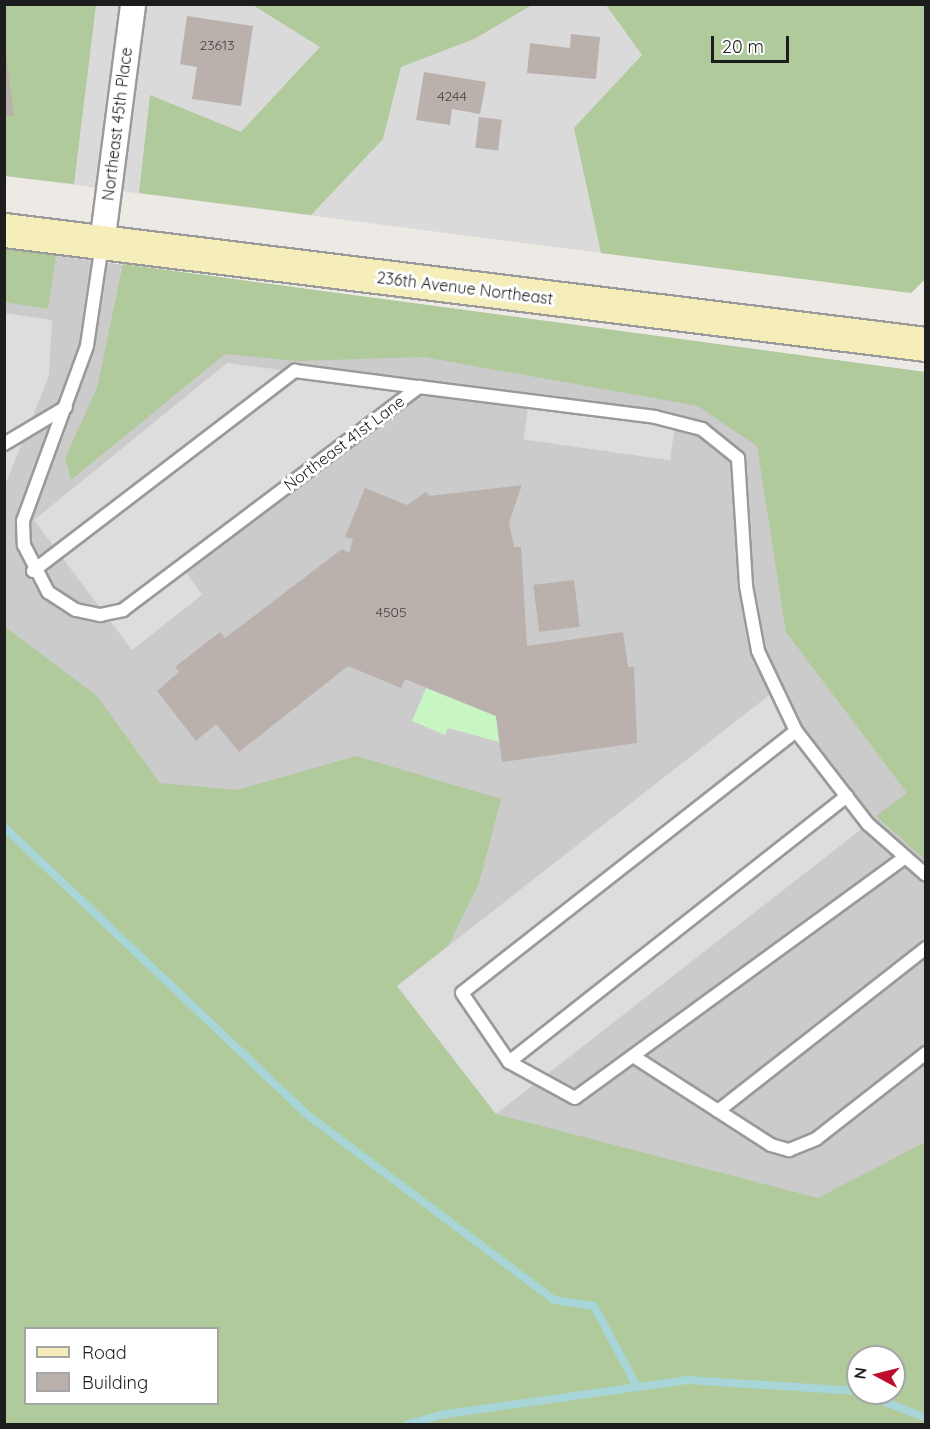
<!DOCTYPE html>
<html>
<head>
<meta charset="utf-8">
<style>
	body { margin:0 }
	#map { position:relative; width:930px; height:1429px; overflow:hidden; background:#ede9e4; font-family:Quicksand,sans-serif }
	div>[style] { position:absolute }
	.residential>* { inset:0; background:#dbdada }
	.religious>* { inset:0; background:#cbcbcb }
	.forest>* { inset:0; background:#b0ca9b }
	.park>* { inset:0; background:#c7f5c3 }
	.parking>* { inset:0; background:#ddd; transform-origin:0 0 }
	.stream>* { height:8px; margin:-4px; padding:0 4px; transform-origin:4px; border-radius:4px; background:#a7d5d8 }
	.building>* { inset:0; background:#bab1ad; transform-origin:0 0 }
	.roads { filter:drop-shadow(2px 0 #9a9a9a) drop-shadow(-2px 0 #9a9a9a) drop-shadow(0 2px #9a9a9a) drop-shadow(0 -2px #9a9a9a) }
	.lane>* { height:12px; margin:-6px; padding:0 6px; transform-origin:6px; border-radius:6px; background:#fff }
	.street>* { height:24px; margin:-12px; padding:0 12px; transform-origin:12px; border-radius:12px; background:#fff }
	.secondary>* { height:33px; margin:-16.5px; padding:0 16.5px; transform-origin:16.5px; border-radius:16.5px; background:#f5eeba }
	span { translate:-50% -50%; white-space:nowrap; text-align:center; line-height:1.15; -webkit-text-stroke:6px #fff; paint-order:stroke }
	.number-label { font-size:14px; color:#444241 }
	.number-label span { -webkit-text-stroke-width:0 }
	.street-label { font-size:16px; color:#1d1d1d }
	.frame { position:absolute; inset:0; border:6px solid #1d1d1d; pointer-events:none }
	.legend { position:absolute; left:24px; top:1327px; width:195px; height:78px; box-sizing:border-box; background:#fff; border:2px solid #a5a5a5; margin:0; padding:8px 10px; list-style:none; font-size:18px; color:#1d1d1d }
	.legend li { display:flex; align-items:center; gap:12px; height:30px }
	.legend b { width:30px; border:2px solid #a5a5a5 }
	.north { position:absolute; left:846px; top:1345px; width:60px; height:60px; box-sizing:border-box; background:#fff; border:2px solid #a5a5a5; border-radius:50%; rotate:277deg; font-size:16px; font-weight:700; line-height:24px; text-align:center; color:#1d1d1d }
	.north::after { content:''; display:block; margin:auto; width:21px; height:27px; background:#bc0e2a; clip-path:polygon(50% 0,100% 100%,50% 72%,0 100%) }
	.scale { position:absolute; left:711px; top:36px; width:78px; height:27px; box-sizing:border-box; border:3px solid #1d1d1d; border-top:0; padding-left:8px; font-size:18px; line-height:21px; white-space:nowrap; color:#1d1d1d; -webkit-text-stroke:4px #fff; paint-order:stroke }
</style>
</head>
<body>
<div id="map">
	<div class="residential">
		<i style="clip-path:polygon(5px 5px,925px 5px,926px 279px,911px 293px,5px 176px)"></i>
	</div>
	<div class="religious">
		<i style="clip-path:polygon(evenodd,5px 249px,925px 372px,925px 1424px,5px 1424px,5px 249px,26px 1328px,218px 1328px,218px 1404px,26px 1404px,26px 1328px,5px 249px,858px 1357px,894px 1357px,894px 1393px,858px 1393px,858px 1357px)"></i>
	</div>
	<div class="forest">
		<i style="clip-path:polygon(5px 5px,96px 5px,74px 184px,5px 176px)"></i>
		<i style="clip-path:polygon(253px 5px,532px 5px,474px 39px,401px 67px,383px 139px,311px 215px,139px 193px,150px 95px,241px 132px,320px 47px)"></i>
		<i style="clip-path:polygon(606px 5px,925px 5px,925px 279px,911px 293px,601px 253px,574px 128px,642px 55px)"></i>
		<i style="clip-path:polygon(4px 249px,56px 255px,48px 309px,5px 302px)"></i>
		<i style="clip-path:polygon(123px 264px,925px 372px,925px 860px,876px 816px,907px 793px,786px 632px,757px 446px,698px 406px,424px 357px,296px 361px,225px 354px,71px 480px,65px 458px,97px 388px)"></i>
		<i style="clip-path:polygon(evenodd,4px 626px,97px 696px,160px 783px,237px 790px,356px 756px,501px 799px,479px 883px,448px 946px,397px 986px,496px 1114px,818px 1198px,925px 1142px,925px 1424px,5px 1424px,4px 626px,26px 1328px,218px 1328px,218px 1404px,26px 1404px,26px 1328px,4px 626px,858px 1357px,894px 1357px,894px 1393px,858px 1393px,858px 1357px)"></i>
	</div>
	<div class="park">
		<i style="clip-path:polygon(426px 688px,496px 716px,499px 742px,448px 728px,445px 735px,412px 721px)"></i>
	</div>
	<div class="parking">
		<i style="clip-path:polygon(5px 313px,52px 320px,49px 376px,5px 485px)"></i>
		<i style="clip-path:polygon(227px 363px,419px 387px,181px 565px,202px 595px,132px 650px,34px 520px)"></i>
		<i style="left:529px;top:401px;width:148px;height:39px;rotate:8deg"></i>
		<i style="clip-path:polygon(777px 689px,796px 731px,868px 824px,496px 1114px,397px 986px)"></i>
	</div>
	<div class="stream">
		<i style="left:4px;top:827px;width:415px;rotate:43.5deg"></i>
		<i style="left:305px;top:1113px;width:311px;rotate:36.9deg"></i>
		<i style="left:554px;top:1300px;width:40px;rotate:8.5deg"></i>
		<i style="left:594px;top:1306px;width:92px;rotate:62deg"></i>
		<i style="left:862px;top:1393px;width:69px;rotate:21.3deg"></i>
		<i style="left:408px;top:1424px;width:39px;rotate:-15deg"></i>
		<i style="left:446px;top:1414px;width:244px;rotate:-8deg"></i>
		<i style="left:688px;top:1380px;width:170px;rotate:3.7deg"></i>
	</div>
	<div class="building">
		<i style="clip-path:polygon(187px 16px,253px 26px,241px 106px,192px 99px,197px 67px,180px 64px)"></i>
		<i style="clip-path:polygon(571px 34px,600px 37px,596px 79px,527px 73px,530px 43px,570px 48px)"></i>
		<i style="clip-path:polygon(6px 55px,14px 116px,4px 117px,4px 56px)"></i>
		<i style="clip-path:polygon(424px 72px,486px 82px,480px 114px,452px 109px,450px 125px,416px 120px)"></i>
		<i style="left:479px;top:117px;width:23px;height:31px;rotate:7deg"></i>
		<i style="clip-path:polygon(522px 485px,509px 522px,514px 547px,521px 547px,527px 646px,623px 632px,628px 667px,634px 667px,637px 743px,502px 762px,496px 716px,405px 679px,401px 688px,348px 666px,239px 752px,216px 724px,196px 741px,157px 691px,179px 672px,175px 667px,220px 632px,225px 638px,342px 549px,349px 553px,353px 539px,345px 537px,365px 488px,407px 505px,426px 492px,430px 496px)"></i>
		<i style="left:574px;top:580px;width:47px;height:41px;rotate:83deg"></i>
	</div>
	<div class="roads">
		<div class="lane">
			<i style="left:102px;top:244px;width:103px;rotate:98.4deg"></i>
			<i style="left:87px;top:346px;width:186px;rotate:110.1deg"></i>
			<i style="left:23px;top:521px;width:24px;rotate:88deg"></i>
			<i style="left:24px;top:545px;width:53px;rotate:62.9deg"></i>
			<i style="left:48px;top:592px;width:33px;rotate:33deg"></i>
			<i style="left:76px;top:610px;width:25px;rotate:12deg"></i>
			<i style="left:100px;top:615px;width:24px;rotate:-12deg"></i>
			<i style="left:123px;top:610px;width:371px;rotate:-37deg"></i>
			<i style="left:419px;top:387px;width:238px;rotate:7.2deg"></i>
			<i style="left:655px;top:417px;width:49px;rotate:14.3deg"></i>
			<i style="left:702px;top:429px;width:46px;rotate:38.9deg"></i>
			<i style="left:738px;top:458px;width:128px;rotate:86.4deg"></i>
			<i style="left:746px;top:586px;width:66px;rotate:79.5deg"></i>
			<i style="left:758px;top:651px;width:89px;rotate:64.6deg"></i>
			<i style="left:796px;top:731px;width:118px;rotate:52.3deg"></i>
			<i style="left:868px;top:824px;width:77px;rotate:41.3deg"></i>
			<i style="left:4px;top:444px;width:72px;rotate:-30.8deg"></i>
			<i style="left:33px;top:571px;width:330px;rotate:-37.4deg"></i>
			<i style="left:295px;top:371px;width:125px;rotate:7.4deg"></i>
			<i style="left:796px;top:731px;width:424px;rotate:141.9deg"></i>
			<i style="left:462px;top:993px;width:83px;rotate:55.7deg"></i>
			<i style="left:509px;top:1062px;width:430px;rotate:-38.2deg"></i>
			<i style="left:633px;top:1056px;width:164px;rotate:32.8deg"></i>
			<i style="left:771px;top:1145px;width:19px;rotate:16deg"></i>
			<i style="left:789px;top:1150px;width:29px;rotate:-22deg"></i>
			<i style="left:816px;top:1139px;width:140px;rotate:-38deg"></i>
			<i style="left:509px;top:1062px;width:75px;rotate:28.6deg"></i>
			<i style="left:575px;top:1098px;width:407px;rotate:-36.1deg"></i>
			<i style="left:718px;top:1111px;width:264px;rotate:-38.1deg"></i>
		</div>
		<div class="street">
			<i style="left:102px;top:244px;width:242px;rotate:-82.6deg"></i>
		</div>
		<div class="secondary">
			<i style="left:4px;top:230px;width:929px;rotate:7.05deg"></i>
		</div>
	</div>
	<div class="number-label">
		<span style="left:217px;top:45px">23613</span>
		<span style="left:452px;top:96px">4244</span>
		<span style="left:391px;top:612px">4505</span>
	</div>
	<div class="street-label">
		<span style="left:117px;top:124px;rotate:-83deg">Northeast 45th Place</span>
		<span style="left:465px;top:288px;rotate:7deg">236th Avenue Northeast</span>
		<span style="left:344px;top:443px;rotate:-37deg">Northeast 41st Lane</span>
	</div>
	<div class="frame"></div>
	<ul class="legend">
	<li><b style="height:8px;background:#f5eeba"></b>Road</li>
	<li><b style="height:16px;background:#bab1ad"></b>Building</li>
	</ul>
	<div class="north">N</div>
	<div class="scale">20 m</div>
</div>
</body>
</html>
